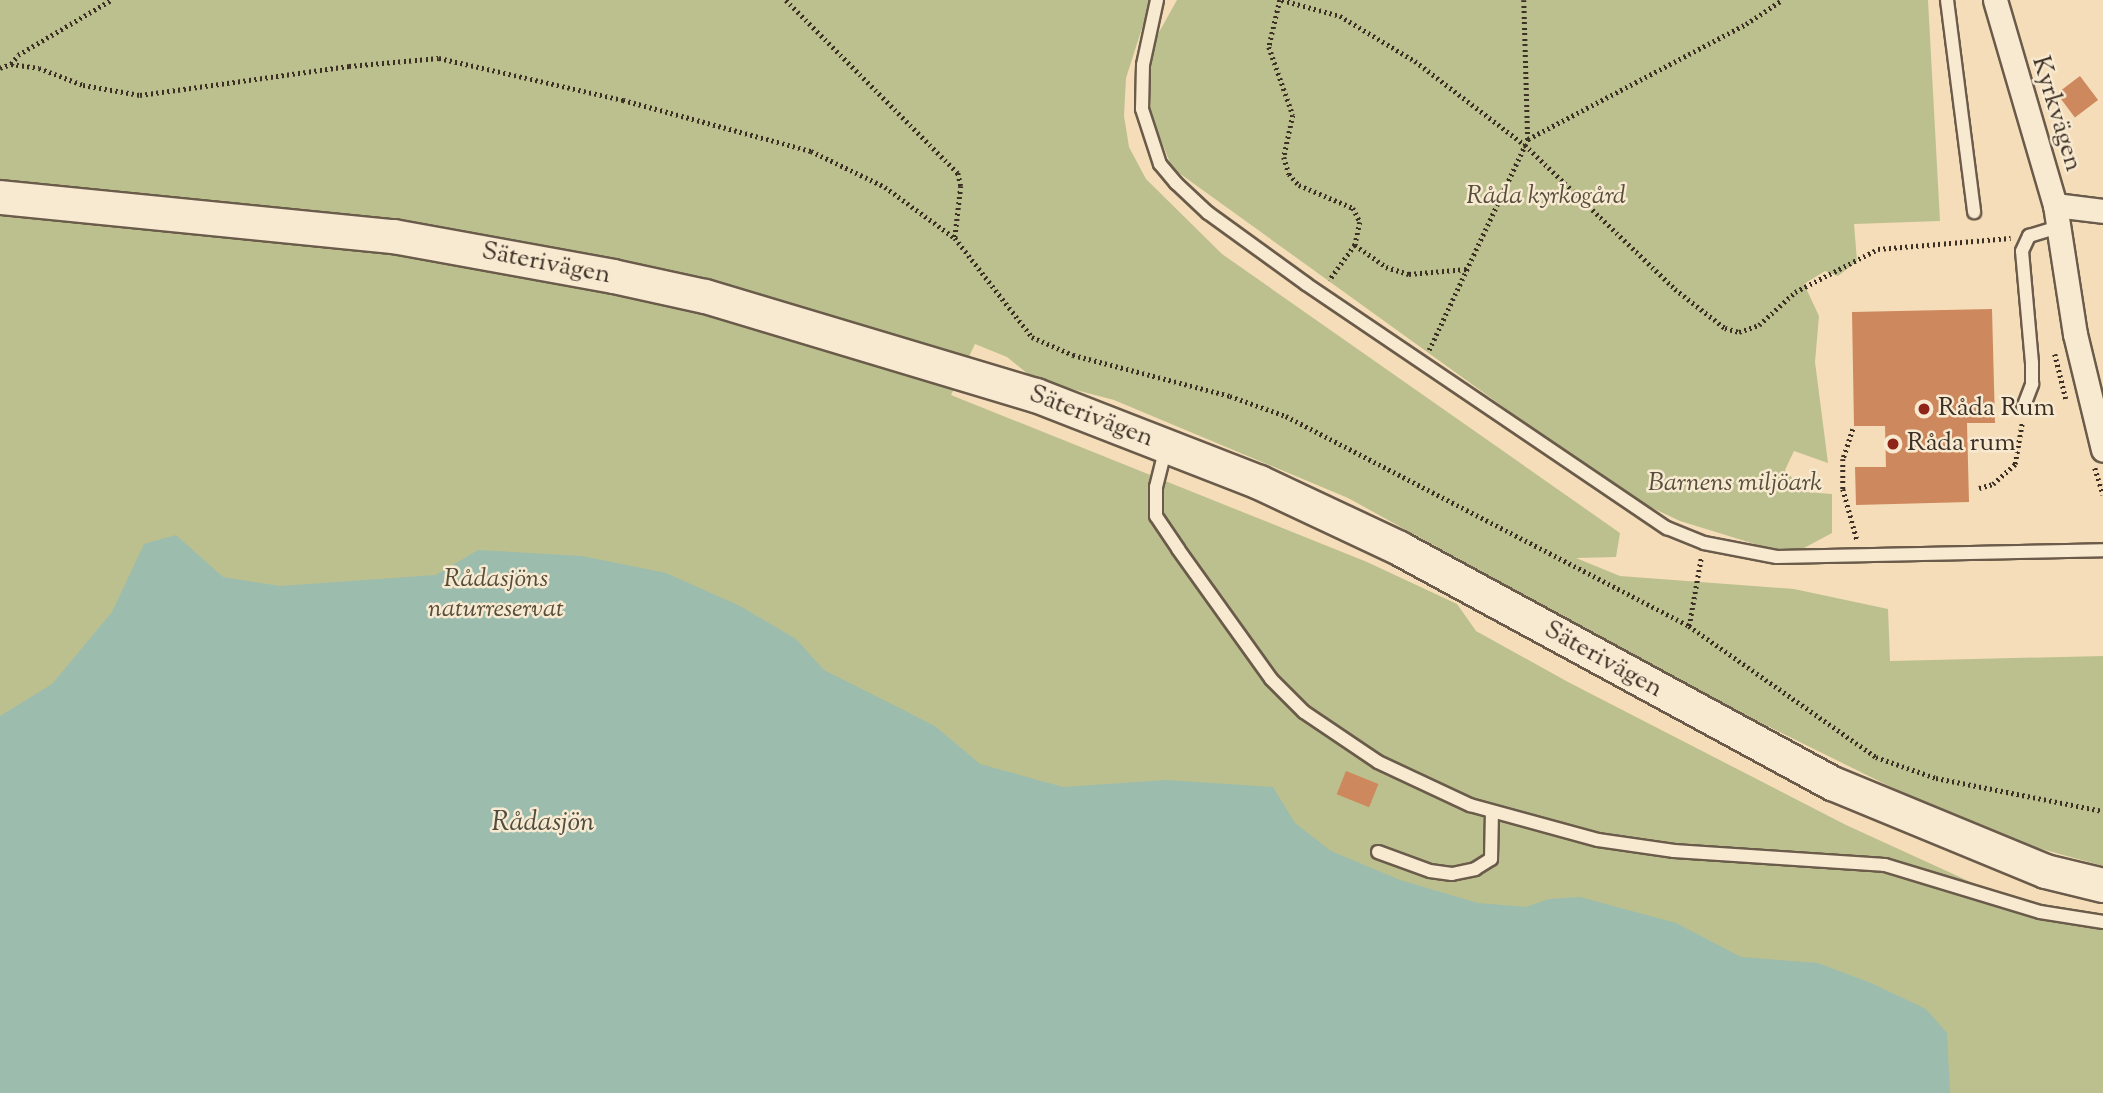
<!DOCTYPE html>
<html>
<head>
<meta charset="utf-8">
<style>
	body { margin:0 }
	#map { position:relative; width:2103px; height:1093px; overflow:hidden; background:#f4ddb8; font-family:"Sorts Mill Goudy",serif }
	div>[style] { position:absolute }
	.green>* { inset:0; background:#bcc08e }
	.water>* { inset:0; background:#9cbcae }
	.building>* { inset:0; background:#ce885d; transform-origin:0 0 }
	.path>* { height:4.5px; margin-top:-2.25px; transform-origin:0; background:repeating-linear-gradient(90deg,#3c3025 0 2px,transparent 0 5.5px) }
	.roads { filter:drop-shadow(2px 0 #6a5b4a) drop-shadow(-2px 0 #6a5b4a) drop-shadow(0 2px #6a5b4a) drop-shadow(0 -2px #6a5b4a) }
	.lane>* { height:12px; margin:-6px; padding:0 6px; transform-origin:6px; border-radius:6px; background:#f8e9d1 }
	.street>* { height:23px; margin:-11.5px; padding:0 11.5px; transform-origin:11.5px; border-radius:11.5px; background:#f8e9d1 }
	.secondary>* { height:33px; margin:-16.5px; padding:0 16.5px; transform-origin:16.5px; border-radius:16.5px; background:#f8e9d1 }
	.dots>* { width:19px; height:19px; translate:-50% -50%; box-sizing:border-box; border:4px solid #f8e9d1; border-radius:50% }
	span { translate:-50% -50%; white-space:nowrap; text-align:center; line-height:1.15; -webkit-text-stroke:5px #f8e9d1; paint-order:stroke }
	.street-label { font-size:26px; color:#3c3025 }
	.park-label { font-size:26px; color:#564d3a; font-style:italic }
	.poi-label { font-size:26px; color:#3c3025 }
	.left { translate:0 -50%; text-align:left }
	.water-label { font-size:28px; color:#4f4c40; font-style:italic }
</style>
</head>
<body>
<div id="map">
	<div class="green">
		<i style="clip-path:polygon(0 0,1151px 0,1126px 78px,1124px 116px,1129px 147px,1146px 179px,1222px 254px,1620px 533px,1616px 557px,1576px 558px,1620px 576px,1794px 589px,1888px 609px,1890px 661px,2103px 656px,2103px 866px,2038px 848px,1899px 791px,1719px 702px,1348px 498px,1114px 400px,1034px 379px,1007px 357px,975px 344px,951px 395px,1367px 562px,1457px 604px,1476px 631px,1568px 682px,1846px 825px,1986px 889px,2103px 927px,2103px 1093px,0 1093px)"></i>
		<i style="clip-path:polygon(1177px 0,1928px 0,1940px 221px,1854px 224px,1857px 261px,1838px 276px,1825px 271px,1804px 284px,1819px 316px,1815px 362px,1828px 463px,1794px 451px,1785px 470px,1805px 492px,1832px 494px,1832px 533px,1804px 548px,1781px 552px,1680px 521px,1627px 496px,1172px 168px,1148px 107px,1153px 43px)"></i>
	</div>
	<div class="water">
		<i style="clip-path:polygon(176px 535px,223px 577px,280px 586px,436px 575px,478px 550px,582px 556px,666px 573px,740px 606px,796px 639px,824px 670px,935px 726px,980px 764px,1063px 787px,1166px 780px,1273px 787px,1295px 823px,1331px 851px,1400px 880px,1478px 903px,1526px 907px,1549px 899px,1580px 897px,1676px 923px,1741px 957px,1818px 963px,1871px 983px,1926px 1009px,1947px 1033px,1950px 1093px,0 1093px,0 716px,52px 684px,112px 612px,144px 544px)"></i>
	</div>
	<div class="building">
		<i style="left:2080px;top:76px;width:30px;height:29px;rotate:53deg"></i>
		<i style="clip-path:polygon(1992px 309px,1995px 423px,1967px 423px,1969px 502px,1856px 505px,1855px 467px,1886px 467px,1885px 426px,1854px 426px,1852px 312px)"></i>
		<i style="left:1346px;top:771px;width:35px;height:25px;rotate:22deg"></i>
	</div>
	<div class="path">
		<i style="left:786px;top:0;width:244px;rotate:45.2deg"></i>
		<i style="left:958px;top:173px;width:13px;rotate:77deg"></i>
		<i style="left:961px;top:186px;width:52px;rotate:96.6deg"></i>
		<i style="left:1280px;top:0;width:48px;rotate:103.2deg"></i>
		<i style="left:1269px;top:47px;width:72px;rotate:70.6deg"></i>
		<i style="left:1293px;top:115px;width:43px;rotate:102.1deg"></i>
		<i style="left:1284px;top:157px;width:18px;rotate:74deg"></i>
		<i style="left:1289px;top:174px;width:15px;rotate:48deg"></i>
		<i style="left:1299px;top:185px;width:59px;rotate:23.1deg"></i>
		<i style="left:1353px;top:208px;width:16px;rotate:63deg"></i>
		<i style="left:1360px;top:222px;width:24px;rotate:102deg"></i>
		<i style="left:1355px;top:245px;width:44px;rotate:125.8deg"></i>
		<i style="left:1282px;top:0;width:60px;rotate:15.4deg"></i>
		<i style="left:1340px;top:16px;width:87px;rotate:31deg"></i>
		<i style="left:1415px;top:61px;width:138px;rotate:37.4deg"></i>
		<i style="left:1525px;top:145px;width:208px;rotate:43.8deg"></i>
		<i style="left:1675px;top:289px;width:63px;rotate:38deg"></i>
		<i style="left:1725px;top:328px;width:15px;rotate:16deg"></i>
		<i style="left:1739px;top:332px;width:21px;rotate:-19deg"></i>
		<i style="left:1759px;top:325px;width:49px;rotate:-42.5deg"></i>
		<i style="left:1795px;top:292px;width:93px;rotate:-27.4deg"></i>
		<i style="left:1878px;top:249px;width:133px;rotate:-4.7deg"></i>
		<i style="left:1524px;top:0;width:139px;rotate:88.4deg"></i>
		<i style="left:11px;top:64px;width:11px;rotate:-52deg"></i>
		<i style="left:18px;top:55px;width:108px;rotate:-30.6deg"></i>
		<i style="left:0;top:68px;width:12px;rotate:-20deg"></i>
		<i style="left:11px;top:64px;width:28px;rotate:8deg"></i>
		<i style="left:39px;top:68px;width:47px;rotate:21.1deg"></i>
		<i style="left:83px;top:85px;width:58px;rotate:10deg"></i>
		<i style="left:140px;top:95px;width:211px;rotate:-7.9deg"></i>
		<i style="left:349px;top:66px;width:90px;rotate:-5.1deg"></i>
		<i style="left:439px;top:58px;width:189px;rotate:12.9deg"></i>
		<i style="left:623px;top:100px;width:195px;rotate:15.2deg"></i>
		<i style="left:811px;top:151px;width:82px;rotate:25.9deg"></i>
		<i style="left:885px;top:187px;width:87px;rotate:36.1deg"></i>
		<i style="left:955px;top:238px;width:125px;rotate:52.1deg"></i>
		<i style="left:1032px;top:337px;width:45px;rotate:23.7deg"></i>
		<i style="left:1073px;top:355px;width:162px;rotate:14.6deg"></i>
		<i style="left:1230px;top:396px;width:59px;rotate:19.7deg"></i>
		<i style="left:1286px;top:416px;width:454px;rotate:27.5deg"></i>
		<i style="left:1689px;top:626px;width:228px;rotate:35deg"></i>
		<i style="left:1876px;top:757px;width:64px;rotate:19.3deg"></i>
		<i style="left:1936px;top:778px;width:170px;rotate:11.2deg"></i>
		<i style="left:1355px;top:245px;width:38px;rotate:35deg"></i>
		<i style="left:1386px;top:267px;width:24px;rotate:17deg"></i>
		<i style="left:1409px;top:274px;width:58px;rotate:-4.9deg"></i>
		<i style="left:1429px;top:350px;width:233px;rotate:-64.9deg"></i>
		<i style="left:1528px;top:139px;width:246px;rotate:-27.8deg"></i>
		<i style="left:1746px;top:24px;width:43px;rotate:-33.7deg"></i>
		<i style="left:2055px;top:354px;width:46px;rotate:76.3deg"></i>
		<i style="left:1853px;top:429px;width:32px;rotate:108deg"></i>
		<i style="left:1843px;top:459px;width:30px;rotate:90deg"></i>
		<i style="left:1843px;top:489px;width:53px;rotate:74.6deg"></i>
		<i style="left:2095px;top:468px;width:28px;rotate:73deg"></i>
		<i style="left:1979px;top:488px;width:15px;rotate:-16deg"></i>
		<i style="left:1993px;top:484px;width:30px;rotate:-42deg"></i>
		<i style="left:2015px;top:464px;width:42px;rotate:-80.3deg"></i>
		<i style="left:1689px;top:626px;width:69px;rotate:-80deg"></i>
	</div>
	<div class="roads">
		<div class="lane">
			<i style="left:1157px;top:0;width:66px;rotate:102.2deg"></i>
			<i style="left:1143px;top:65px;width:44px;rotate:91.3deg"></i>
			<i style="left:1142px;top:109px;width:58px;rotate:71.9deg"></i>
			<i style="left:1160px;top:164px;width:25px;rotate:50deg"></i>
			<i style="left:1176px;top:183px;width:44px;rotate:43.2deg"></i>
			<i style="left:1208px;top:213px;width:121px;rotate:35.9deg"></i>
			<i style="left:1306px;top:284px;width:436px;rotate:34.1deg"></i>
			<i style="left:1667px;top:528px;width:40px;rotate:22deg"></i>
			<i style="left:1704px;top:543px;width:74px;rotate:10.9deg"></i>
			<i style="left:1777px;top:557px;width:326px;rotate:-1.2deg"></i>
			<i style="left:1947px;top:0;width:214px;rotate:82.7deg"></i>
			<i style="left:2023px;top:408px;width:26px;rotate:-69deg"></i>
			<i style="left:2032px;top:384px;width:21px;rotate:-90deg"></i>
			<i style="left:2032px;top:363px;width:112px;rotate:-95.1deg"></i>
			<i style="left:2022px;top:251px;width:17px;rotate:-65deg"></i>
			<i style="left:2029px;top:236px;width:30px;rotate:-17deg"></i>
			<i style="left:1166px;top:447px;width:41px;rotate:104deg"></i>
			<i style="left:1156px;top:487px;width:29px;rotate:90deg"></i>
			<i style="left:1156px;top:516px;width:40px;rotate:56deg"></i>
			<i style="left:1178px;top:549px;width:160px;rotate:54.4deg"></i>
			<i style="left:1271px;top:679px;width:47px;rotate:45deg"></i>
			<i style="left:1304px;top:712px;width:89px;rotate:34deg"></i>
			<i style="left:1378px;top:762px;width:102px;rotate:25.1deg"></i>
			<i style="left:1470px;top:805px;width:133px;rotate:15.3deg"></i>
			<i style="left:1598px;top:840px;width:77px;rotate:8.2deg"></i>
			<i style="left:1674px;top:851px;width:211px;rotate:3.8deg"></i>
			<i style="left:1885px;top:865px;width:162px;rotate:16.9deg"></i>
			<i style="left:2040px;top:912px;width:64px;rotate:9deg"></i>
			<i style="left:1378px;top:852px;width:55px;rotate:20.1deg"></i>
			<i style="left:1430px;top:871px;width:22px;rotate:8deg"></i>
			<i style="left:1452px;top:874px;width:24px;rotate:-12deg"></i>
			<i style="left:1475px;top:869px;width:19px;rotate:-32deg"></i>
			<i style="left:1491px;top:859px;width:47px;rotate:-88.8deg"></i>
		</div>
		<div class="street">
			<i style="left:1995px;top:0;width:214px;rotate:73.7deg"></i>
			<i style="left:2055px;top:205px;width:131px;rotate:81.2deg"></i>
			<i style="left:2075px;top:334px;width:119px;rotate:76.4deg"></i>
			<i style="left:2055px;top:205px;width:48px;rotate:7.1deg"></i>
		</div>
		<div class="secondary">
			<i style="left:0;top:197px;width:395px;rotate:5.7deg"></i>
			<i style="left:393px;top:236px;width:224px;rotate:10.3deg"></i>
			<i style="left:613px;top:276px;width:94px;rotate:12.3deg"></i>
			<i style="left:705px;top:296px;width:345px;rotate:16.7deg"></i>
			<i style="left:1036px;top:395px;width:239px;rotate:21.3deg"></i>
			<i style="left:1259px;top:482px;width:155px;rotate:25.2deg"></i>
			<i style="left:1399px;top:548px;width:493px;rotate:28.5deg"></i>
			<i style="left:1832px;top:783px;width:230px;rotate:22.4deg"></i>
			<i style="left:2045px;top:871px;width:60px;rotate:13.6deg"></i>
		</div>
	</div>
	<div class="dots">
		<i style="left:1924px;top:409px;background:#8f2418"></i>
		<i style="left:1893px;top:444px;background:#8f2418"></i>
	</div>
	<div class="street-label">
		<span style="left:2056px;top:114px;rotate:73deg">Kyrkvägen</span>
		<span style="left:546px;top:264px;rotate:11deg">Säterivägen</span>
		<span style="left:1091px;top:417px;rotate:21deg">Säterivägen</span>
		<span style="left:1603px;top:660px;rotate:29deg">Säterivägen</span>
	</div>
	<div class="park-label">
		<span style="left:1546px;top:197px">Råda kyrkogård</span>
		<span style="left:1735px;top:484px">Barnens miljöark</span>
		<span style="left:496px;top:595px">Rådasjöns<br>naturreservat</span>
	</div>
	<div class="poi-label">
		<span class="left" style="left:1938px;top:409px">Råda Rum</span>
		<span class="left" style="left:1907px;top:444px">Råda rum</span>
	</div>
	<div class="water-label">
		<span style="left:543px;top:823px">Rådasjön</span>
	</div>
</div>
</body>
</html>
